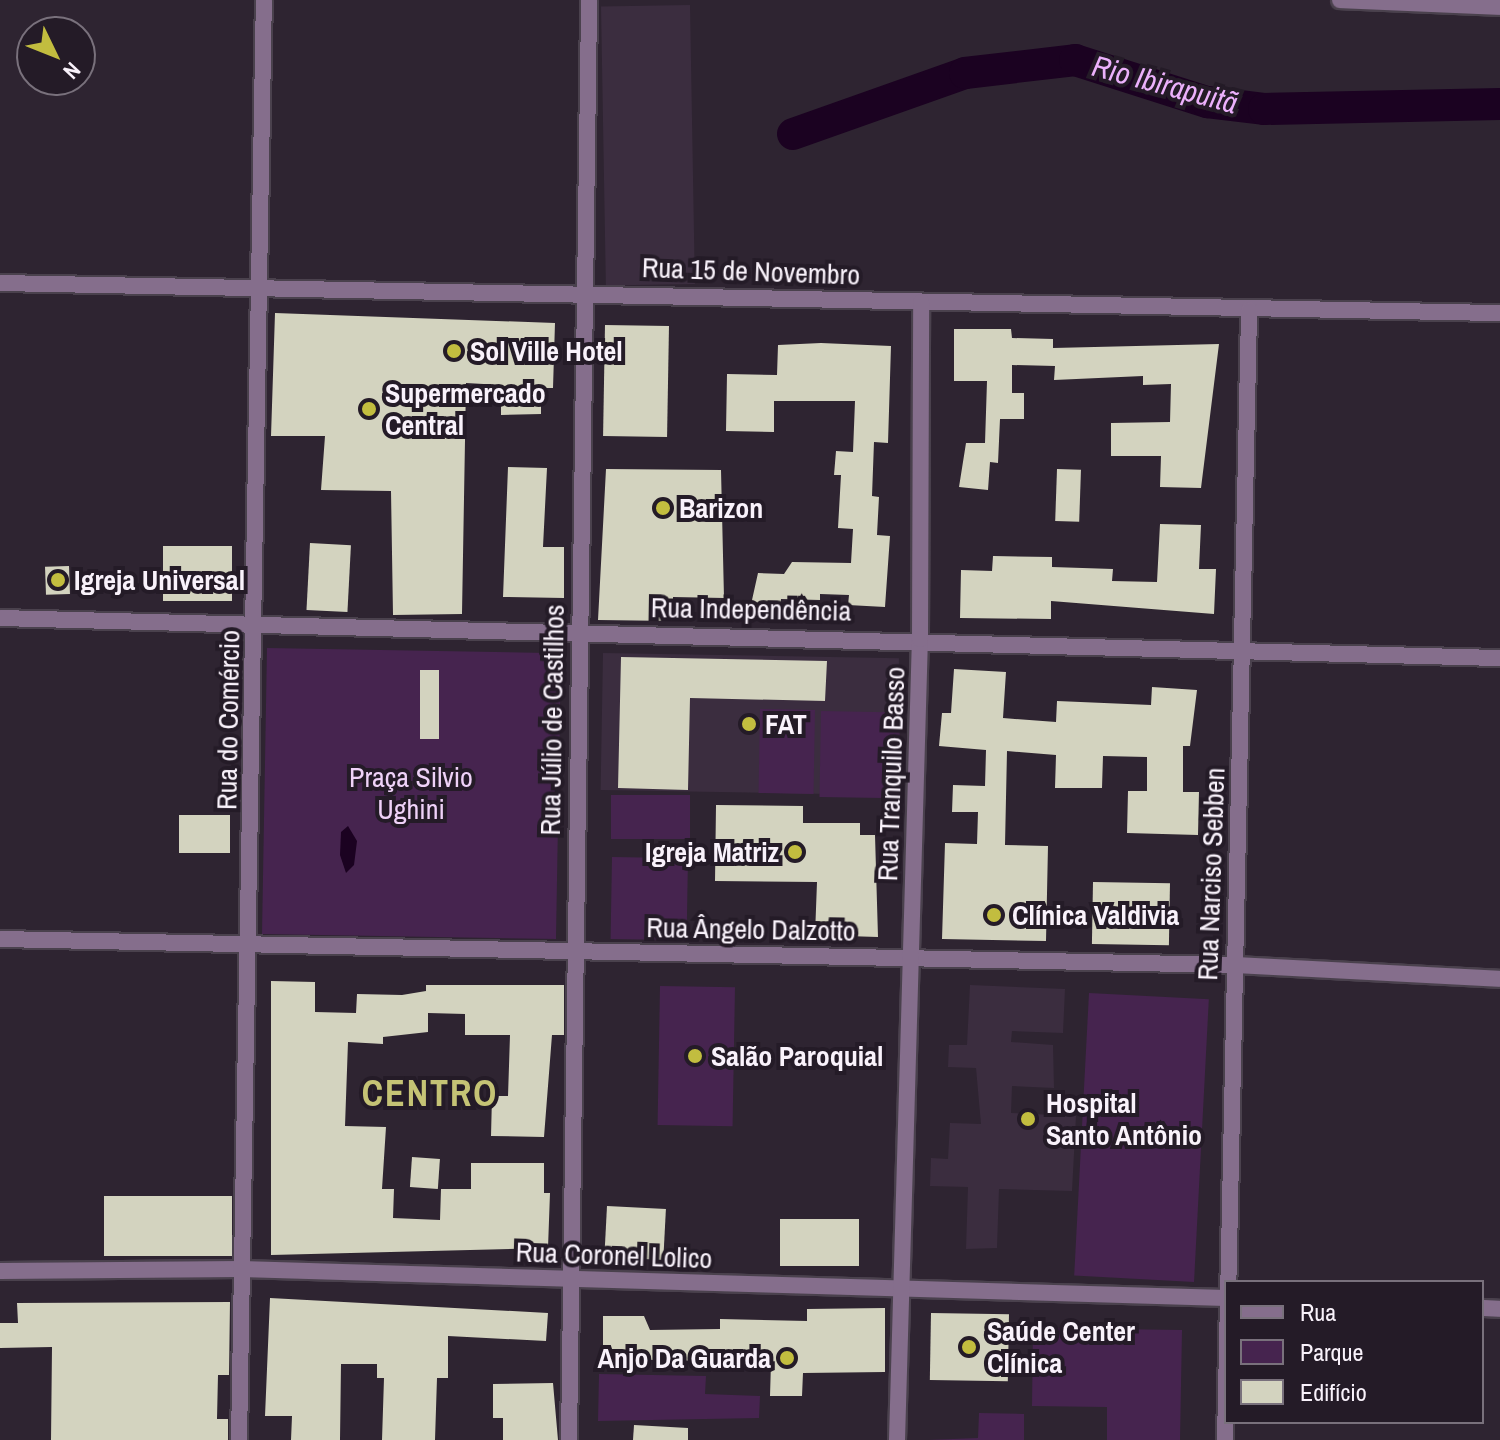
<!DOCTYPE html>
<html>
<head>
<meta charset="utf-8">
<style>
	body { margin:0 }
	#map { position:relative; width:1500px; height:1440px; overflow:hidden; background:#2e2431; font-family:"Archivo Narrow",sans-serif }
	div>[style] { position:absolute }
	.built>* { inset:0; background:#3b2d3f; transform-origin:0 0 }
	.green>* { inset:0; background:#46244f; transform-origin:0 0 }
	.water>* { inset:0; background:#1b0221 }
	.river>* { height:32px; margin:-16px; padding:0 16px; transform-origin:16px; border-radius:16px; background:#1b0221 }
	.building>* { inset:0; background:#d3d3bf; transform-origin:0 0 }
	.roads { filter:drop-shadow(2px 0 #4a414d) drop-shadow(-2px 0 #4a414d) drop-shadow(0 2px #4a414d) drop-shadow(0 -2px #4a414d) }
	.minor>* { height:16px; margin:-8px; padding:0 8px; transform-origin:8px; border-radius:8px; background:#856e8c }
	.dots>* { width:22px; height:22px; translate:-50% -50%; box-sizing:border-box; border:4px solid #241b27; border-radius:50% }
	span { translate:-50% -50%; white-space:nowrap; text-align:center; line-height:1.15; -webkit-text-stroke:8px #241b27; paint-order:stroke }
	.street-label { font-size:28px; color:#f9f2fb }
	.poi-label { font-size:28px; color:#f9f2fb; font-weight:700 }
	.left { translate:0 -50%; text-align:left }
	.right { translate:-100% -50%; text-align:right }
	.park-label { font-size:28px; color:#efd2f8 }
	.water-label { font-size:30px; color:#ecb1fc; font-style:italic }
	.district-label { font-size:36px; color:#c5c375; font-weight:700; letter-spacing:2px }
	.legend { position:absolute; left:1224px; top:1280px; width:260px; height:144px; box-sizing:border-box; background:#241b27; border:2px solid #79717c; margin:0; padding:10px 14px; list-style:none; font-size:24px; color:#f9f2fb }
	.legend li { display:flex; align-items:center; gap:16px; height:40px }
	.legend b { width:40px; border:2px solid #79717c }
	.north { position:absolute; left:16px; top:16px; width:80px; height:80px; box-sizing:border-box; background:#241b27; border:2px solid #79717c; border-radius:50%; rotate:133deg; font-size:22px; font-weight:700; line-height:32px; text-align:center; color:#f9f2fb }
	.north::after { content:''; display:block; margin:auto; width:28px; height:36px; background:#c2bd3f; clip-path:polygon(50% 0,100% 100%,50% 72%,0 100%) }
</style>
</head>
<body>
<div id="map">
	<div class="built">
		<i style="left:690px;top:5px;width:279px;height:89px;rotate:89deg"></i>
		<i style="left:603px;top:653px;width:296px;height:137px;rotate:1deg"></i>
		<i style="clip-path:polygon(970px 985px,1065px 989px,1063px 1033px,1012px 1031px,1011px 1042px,1053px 1045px,1054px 1088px,1012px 1086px,1011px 1113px,1076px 1116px,1072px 1191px,999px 1189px,997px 1248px,966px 1249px,968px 1187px,930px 1186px,931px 1158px,948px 1159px,950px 1123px,981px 1124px,976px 1068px,948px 1067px,949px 1045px,967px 1045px)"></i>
	</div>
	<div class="green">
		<i style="left:267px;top:648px;width:294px;height:286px;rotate:1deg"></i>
		<i style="left:760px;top:709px;width:55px;height:84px;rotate:1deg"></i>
		<i style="left:821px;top:711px;width:79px;height:86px;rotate:1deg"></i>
		<i style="left:611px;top:795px;width:79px;height:44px"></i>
		<i style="left:612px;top:857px;width:76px;height:82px;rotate:1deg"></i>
		<i style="left:660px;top:986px;width:75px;height:139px;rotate:1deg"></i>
		<i style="left:1089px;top:993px;width:120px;height:283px;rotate:3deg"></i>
		<i style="clip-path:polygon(1033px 1328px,1182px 1330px,1180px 1440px,1107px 1440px,1107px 1407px,1032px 1406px)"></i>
		<i style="clip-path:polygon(599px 1374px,706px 1376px,705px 1394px,760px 1396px,759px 1418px,598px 1421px)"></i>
		<i style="clip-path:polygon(979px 1413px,1024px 1414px,1024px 1440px,928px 1440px,978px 1438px)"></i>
	</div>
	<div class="water">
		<i style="clip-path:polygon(348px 826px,357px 841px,354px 865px,346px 873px,340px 855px,341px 832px)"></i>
	</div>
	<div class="river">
		<i style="left:793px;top:134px;width:182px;rotate:-19.5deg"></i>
		<i style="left:965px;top:73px;width:111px;rotate:-6.7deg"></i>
		<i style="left:1075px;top:60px;width:139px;rotate:17.7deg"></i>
		<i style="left:1207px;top:102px;width:57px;rotate:7deg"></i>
		<i style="left:1264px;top:109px;width:236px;rotate:-1.2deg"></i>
	</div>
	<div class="building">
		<i style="clip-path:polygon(275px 313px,555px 323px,553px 388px,541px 388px,541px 414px,501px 415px,501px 385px,466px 383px,462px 614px,393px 615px,391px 491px,321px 490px,325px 436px,271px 436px)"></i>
		<i style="left:605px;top:325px;width:64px;height:111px;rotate:1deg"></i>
		<i style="clip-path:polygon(954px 329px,1011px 329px,1012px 338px,1053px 339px,1053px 348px,1219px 344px,1201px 488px,1160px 487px,1161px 456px,1111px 456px,1111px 423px,1170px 422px,1171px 384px,1143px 385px,1143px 376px,1054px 380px,1055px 366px,1012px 365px,1012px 393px,1024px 393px,1024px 419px,1000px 419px,998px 463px,990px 462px,988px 490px,959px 487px,966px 443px,985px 443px,987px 381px,954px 381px)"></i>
		<i style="clip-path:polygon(821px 343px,891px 346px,888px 443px,874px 442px,872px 496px,879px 497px,877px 535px,890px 536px,885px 607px,848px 605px,849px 595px,820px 594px,820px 600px,781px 599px,780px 610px,750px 609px,758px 573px,784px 574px,792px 562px,851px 563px,853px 529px,838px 528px,841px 475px,834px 475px,836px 451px,853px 452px,855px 401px,774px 401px,774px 432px,726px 431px,727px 374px,777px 375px,778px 345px)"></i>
		<i style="clip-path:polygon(508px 467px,547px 468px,543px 547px,564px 547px,564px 598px,503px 597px)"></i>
		<i style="clip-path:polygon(606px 469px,721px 470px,724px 598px,673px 597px,672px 621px,598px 620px)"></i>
		<i style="left:1057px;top:469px;width:24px;height:52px;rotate:2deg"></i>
		<i style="clip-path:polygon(1160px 524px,1201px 525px,1199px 569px,1216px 569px,1214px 614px,1051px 601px,1051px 619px,960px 618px,961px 570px,992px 571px,993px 556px,1052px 557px,1052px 567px,1113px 569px,1112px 581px,1157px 582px)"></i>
		<i style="left:310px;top:543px;width:41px;height:67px;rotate:3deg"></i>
		<i style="left:163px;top:546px;width:69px;height:55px"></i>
		<i style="left:69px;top:566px;width:28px;height:24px;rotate:88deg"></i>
		<i style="clip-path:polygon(621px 657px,827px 661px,825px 701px,690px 698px,688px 790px,618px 788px)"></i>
		<i style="clip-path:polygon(954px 669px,1006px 672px,1003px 718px,1056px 722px,1057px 701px,1151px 705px,1152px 687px,1197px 690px,1190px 746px,1183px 746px,1183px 792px,1199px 792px,1198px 835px,1127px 833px,1128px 791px,1147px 791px,1147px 757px,1103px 756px,1102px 788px,1055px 788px,1056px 755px,1007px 751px,1005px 845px,1048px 846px,1046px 941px,942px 939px,945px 843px,977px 844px,978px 812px,952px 812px,953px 785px,985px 786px,986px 750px,939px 746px,942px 713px,951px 713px)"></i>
		<i style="left:420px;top:670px;width:19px;height:69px"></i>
		<i style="clip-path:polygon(716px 805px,803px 806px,803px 823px,860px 823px,860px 835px,875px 835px,878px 937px,815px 935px,817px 882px,715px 881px)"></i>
		<i style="left:179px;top:815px;width:51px;height:38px"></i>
		<i style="left:1093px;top:882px;width:77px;height:62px;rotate:1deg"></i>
		<i style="clip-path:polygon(271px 981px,315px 982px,315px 1012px,356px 1013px,357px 994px,402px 995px,426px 991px,426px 985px,564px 985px,564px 1035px,552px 1035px,544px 1137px,491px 1136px,492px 1096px,508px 1096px,510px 1035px,465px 1035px,465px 1014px,428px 1013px,428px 1032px,383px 1037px,383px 1044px,348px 1042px,345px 1126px,386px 1127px,382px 1189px,394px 1189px,393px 1218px,440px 1220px,441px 1189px,471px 1189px,471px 1163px,544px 1163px,544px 1193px,550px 1193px,548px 1248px,271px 1255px)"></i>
		<i style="left:412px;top:1157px;width:28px;height:30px;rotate:4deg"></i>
		<i style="left:104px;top:1196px;width:128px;height:60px"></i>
		<i style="left:607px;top:1206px;width:59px;height:51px;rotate:3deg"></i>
		<i style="left:780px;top:1219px;width:79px;height:47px"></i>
		<i style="clip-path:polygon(270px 1298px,548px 1313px,546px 1341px,448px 1336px,448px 1378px,437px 1378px,435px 1440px,382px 1440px,384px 1378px,377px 1378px,377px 1364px,341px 1364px,340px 1440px,291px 1440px,292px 1416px,265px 1416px)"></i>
		<i style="clip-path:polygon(230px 1302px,229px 1375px,218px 1375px,217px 1419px,228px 1419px,228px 1440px,51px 1440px,52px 1347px,0 1348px,0 1323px,18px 1323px,17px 1303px)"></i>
		<i style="clip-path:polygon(885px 1308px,885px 1372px,803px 1373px,802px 1396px,770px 1396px,771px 1362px,603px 1359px,603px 1316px,644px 1316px,650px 1330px,720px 1329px,720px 1319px,807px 1321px,807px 1309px)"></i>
		<i style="left:931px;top:1313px;width:78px;height:67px;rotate:1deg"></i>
		<i style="clip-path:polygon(553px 1383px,558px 1440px,503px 1440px,503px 1418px,493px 1418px,493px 1384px)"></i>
		<i style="clip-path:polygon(634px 1425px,688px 1428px,688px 1440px,633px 1440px)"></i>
	</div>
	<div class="roads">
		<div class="minor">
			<i style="left:1340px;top:0;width:160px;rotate:2.5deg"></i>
			<i style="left:0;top:283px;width:1500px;rotate:1.15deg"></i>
			<i style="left:0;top:618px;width:1501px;rotate:1.53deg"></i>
			<i style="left:0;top:939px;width:1234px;rotate:1.21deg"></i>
			<i style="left:1234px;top:965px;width:266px;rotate:3deg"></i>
			<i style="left:0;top:1271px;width:241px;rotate:-0.5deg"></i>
			<i style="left:241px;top:1269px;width:985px;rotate:1.69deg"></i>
			<i style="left:1482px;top:1308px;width:18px;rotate:3deg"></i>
			<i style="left:239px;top:1440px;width:1440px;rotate:-89.01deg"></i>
			<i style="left:569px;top:1440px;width:1440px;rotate:-89.2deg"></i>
			<i style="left:897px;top:1440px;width:801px;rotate:-88.36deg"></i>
			<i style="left:920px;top:639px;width:337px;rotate:-89.8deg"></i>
			<i style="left:1225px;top:1440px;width:1130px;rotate:-88.78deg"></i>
		</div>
	</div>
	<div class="dots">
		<i style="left:454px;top:351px;background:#c2bd3f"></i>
		<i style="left:369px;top:409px;background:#c2bd3f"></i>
		<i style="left:663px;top:508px;background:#c2bd3f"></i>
		<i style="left:58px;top:580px;background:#c2bd3f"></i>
		<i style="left:749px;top:724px;background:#c2bd3f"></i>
		<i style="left:795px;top:852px;background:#c2bd3f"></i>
		<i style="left:994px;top:915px;background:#c2bd3f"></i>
		<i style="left:695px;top:1056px;background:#c2bd3f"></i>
		<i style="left:1028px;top:1119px;background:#c2bd3f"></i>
		<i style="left:969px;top:1347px;background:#c2bd3f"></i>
		<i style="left:787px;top:1358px;background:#c2bd3f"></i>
	</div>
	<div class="street-label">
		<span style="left:751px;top:271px;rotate:2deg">Rua 15 de Novembro</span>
		<span style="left:751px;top:609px;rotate:1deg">Rua Independência</span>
		<span style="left:228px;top:720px;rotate:-89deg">Rua do Comércio</span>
		<span style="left:552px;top:720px;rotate:-89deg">Rua Júlio de Castilhos</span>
		<span style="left:891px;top:774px;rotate:-88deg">Rua Tranquilo Basso</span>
		<span style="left:1211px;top:874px;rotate:-88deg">Rua Narciso Sebben</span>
		<span style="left:751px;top:929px;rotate:1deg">Rua Ângelo Dalzotto</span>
		<span style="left:614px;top:1255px;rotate:2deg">Rua Coronel Lolico</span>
	</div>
	<div class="poi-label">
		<span class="left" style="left:470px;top:351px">Sol Ville Hotel</span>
		<span class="left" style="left:385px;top:409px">Supermercado<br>Central</span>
		<span class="left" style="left:679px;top:508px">Barizon</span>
		<span class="left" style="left:74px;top:580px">Igreja Universal</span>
		<span class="left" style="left:765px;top:724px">FAT</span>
		<span class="right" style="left:779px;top:852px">Igreja Matriz</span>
		<span class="left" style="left:1012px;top:915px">Clínica Valdivia</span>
		<span class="left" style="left:711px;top:1056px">Salão Paroquial</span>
		<span class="left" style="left:1046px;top:1119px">Hospital<br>Santo Antônio</span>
		<span class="left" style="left:987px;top:1347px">Saúde Center<br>Clínica</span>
		<span class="right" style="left:771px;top:1358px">Anjo Da Guarda</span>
	</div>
	<div class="park-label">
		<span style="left:411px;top:793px">Praça Silvio<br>Ughini</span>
	</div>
	<div class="water-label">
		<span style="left:1165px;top:84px;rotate:15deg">Rio Ibirapuitã</span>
	</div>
	<div class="district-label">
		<span style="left:430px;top:1094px">CENTRO</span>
	</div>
	<ul class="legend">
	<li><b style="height:10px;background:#856e8c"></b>Rua</li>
	<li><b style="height:22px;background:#46244f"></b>Parque</li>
	<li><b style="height:22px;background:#d3d3bf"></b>Edifício</li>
	</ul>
	<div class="north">N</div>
</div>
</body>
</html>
